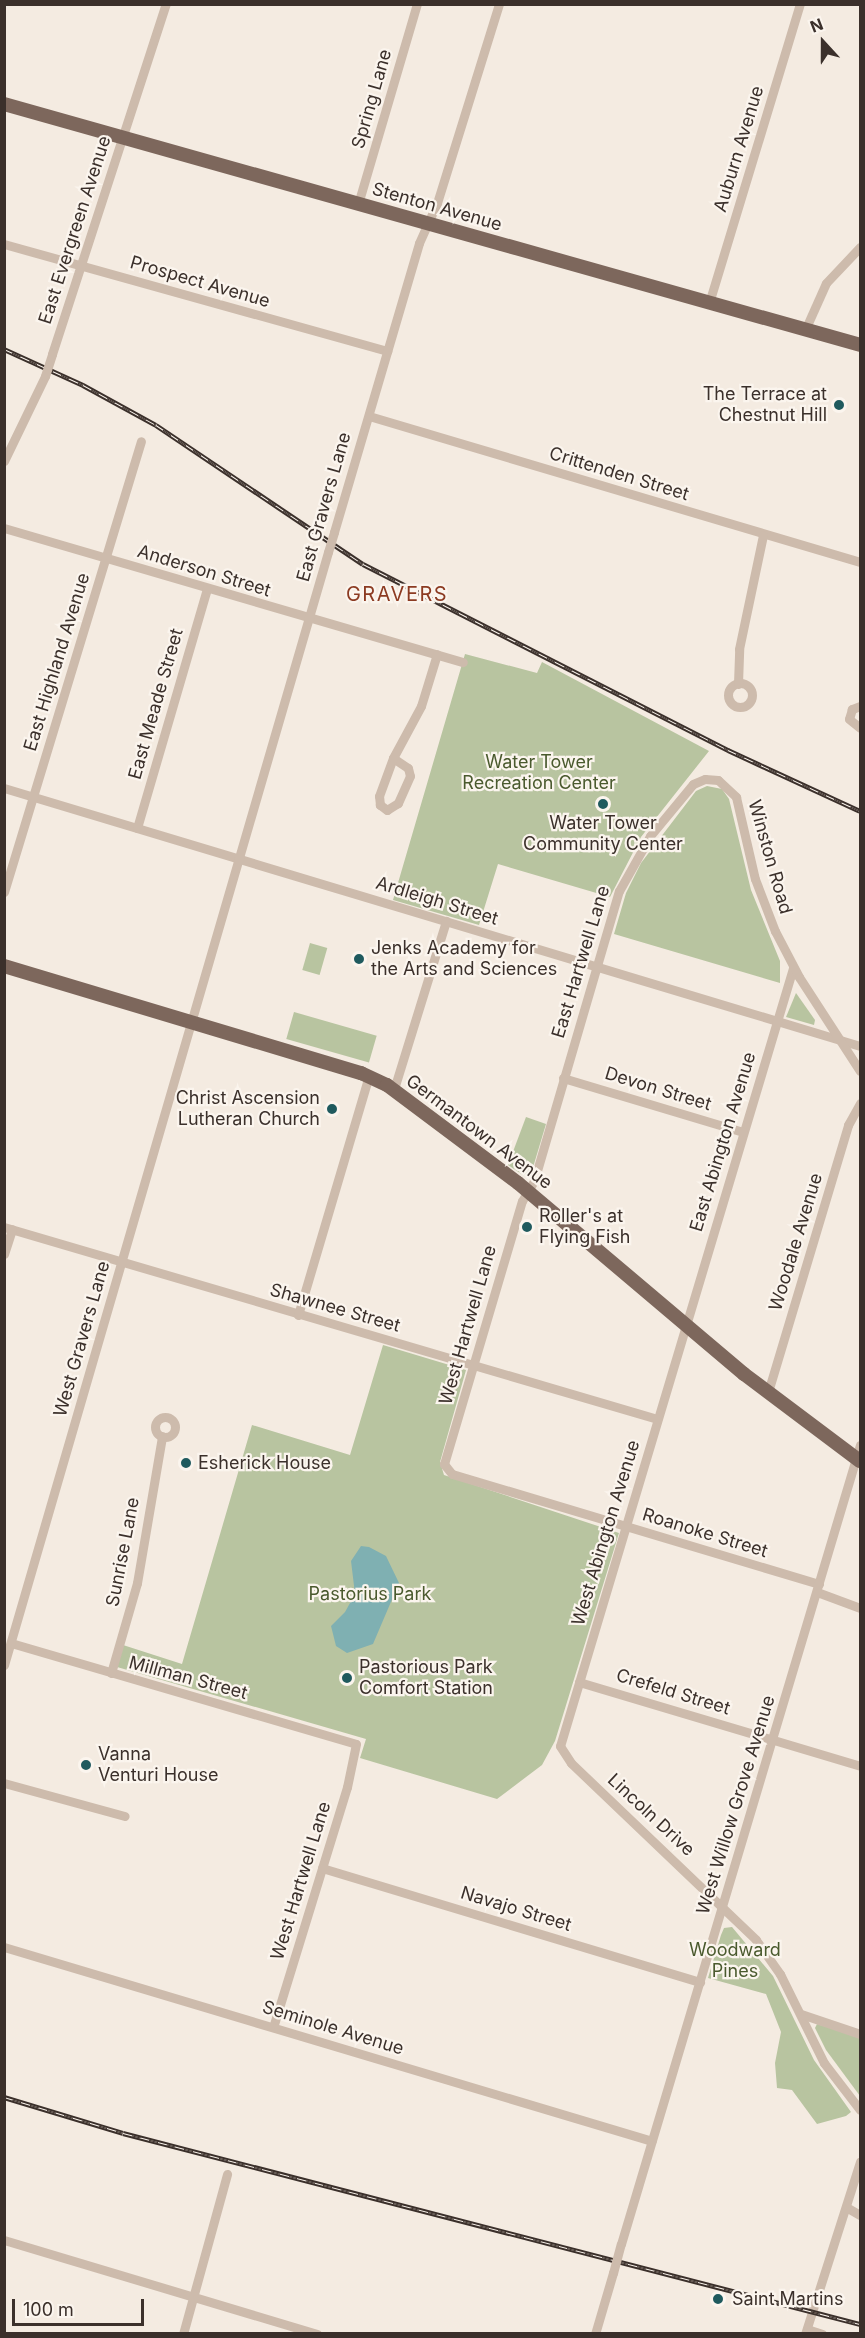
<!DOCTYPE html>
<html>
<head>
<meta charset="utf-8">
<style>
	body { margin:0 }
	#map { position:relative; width:865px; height:2338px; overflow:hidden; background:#f4ebe1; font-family:Inter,sans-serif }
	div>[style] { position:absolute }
	.green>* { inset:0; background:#b8c4a0; transform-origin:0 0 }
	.water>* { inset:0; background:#7fb0b2 }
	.minor>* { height:9px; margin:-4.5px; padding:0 4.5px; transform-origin:4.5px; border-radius:4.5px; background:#cdbbac }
	.minor>.ring { margin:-4.5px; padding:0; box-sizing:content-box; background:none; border:9px solid #cdbbac; border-radius:50% }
	.primary>* { height:14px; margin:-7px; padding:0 7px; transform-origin:7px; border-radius:7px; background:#7d675c }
	.rail>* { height:5px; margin-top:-2.5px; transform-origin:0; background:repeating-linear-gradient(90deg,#fbf5ee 0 9px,#3b302b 0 18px); box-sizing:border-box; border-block:2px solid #3b302b }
	.minor-bridge>* { height:9px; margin:-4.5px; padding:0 4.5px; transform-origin:4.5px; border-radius:4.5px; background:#cdbbac }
	.dots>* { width:16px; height:16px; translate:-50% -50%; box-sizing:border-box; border:3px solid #fbf5ee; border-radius:50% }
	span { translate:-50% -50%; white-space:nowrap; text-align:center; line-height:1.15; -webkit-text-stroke:4.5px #fbf5ee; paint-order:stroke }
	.street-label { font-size:18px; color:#3b302b }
	.poi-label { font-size:18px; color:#3b302b }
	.right { translate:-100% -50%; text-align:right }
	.left { translate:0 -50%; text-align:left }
	.park-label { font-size:18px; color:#4a5a2e }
	.neighbourhood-label { font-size:20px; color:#8c3b22; letter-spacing:1.5px }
	.frame { position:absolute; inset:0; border:6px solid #3b302b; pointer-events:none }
	.north { position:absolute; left:793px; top:12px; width:60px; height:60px; -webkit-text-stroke:4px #fbf5ee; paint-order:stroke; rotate:339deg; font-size:16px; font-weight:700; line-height:24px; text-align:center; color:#3b302b }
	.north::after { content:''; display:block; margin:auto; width:21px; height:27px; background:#3b302b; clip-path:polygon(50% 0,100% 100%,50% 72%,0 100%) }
	.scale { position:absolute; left:12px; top:2299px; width:132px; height:27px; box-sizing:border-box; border:3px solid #3b302b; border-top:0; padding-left:8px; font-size:18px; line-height:21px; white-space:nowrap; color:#3b302b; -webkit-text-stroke:4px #fbf5ee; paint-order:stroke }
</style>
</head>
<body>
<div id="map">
	<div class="green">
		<i style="clip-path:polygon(465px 654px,537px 673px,542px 662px,709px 751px,641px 837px,610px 897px,498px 864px,479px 925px,393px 900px)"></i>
		<i style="clip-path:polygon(707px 786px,722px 789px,729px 799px,751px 890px,780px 961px,780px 983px,614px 934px,626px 893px,641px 863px,696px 791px)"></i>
		<i style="left:310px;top:943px;width:18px;height:28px;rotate:16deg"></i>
		<i style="clip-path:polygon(796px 993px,815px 1020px,814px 1025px,786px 1017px)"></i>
		<i style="left:294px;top:1012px;width:86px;height:28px;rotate:16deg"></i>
		<i style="clip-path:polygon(526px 1117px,546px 1124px,531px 1174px,526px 1177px,508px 1165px)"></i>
		<i style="clip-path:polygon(383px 1345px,466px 1370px,440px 1462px,444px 1475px,619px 1533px,555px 1741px,542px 1765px,497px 1799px,360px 1758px,366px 1739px,117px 1667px,123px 1645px,182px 1664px,252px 1425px,350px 1455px)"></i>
		<i style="clip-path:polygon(732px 1927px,773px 1976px,814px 2060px,851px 2112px,846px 2116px,817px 2124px,792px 2090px,777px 2088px,775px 2063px,781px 2032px,766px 1994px,708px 1978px,721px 1935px,724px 1928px)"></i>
		<i style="clip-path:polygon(817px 2024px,860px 2037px,860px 2096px,826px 2050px,815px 2028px)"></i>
	</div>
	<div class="water">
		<i style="clip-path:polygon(361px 1546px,369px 1547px,386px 1556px,399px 1583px,373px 1644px,347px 1653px,336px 1646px,331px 1626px,345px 1612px,355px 1594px,351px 1561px)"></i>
	</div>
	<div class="minor">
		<i style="left:358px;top:204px;width:209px;rotate:-73.6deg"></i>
		<i style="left:4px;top:244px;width:398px;rotate:15.6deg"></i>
		<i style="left:709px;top:303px;width:313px;rotate:-73.1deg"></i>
		<i style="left:805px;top:330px;width:51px;rotate:-65.9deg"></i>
		<i style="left:826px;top:283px;width:50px;rotate:-46.6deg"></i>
		<i style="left:52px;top:354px;width:368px;rotate:-72deg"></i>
		<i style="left:369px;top:416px;width:512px;rotate:16.56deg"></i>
		<i style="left:4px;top:461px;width:94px;rotate:-64.2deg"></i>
		<i style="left:4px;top:528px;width:478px;rotate:16.3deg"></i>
		<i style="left:334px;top:532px;width:301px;rotate:-73.6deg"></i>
		<i style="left:419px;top:243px;width:44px;rotate:-65.8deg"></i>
		<i style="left:437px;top:203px;width:208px;rotate:-72.7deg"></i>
		<i class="ring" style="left:728px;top:683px;width:15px;height:15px"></i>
		<i style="left:738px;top:684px;width:35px;rotate:-88deg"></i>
		<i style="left:739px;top:649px;width:116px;rotate:-78.1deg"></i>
		<i style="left:860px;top:706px;width:9px;rotate:159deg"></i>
		<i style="left:852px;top:709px;width:10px;rotate:107deg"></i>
		<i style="left:849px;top:719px;width:14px;rotate:39deg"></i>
		<i style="left:393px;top:758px;width:18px;rotate:34deg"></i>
		<i style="left:408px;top:768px;width:8px;rotate:76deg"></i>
		<i style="left:410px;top:776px;width:30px;rotate:114deg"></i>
		<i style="left:398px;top:803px;width:13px;rotate:148deg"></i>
		<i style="left:387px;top:810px;width:9px;rotate:-144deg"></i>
		<i style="left:380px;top:805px;width:9px;rotate:-96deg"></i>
		<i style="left:379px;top:796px;width:40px;rotate:-69.8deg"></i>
		<i style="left:393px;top:758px;width:59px;rotate:-61.7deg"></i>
		<i style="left:421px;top:706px;width:54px;rotate:-72.9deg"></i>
		<i style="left:4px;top:788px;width:894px;rotate:16.77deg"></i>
		<i style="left:137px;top:828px;width:249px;rotate:-73.7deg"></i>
		<i style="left:4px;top:892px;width:471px;rotate:-73.1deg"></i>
		<i style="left:793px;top:968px;width:812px;rotate:106.67deg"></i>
		<i style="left:560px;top:1746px;width:20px;rotate:57deg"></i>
		<i style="left:571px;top:1763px;width:256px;rotate:43.7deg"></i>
		<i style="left:756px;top:1940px;width:42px;rotate:54.8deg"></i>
		<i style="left:780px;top:1974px;width:99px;rotate:63.7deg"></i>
		<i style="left:824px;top:2063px;width:59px;rotate:52.5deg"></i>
		<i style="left:563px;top:1078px;width:188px;rotate:16.7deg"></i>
		<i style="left:394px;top:1089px;width:176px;rotate:-72.8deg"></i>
		<i style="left:4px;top:1227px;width:681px;rotate:16.38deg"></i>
		<i style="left:4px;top:1254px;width:26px;rotate:-72deg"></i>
		<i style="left:298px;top:1315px;width:249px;rotate:-73.5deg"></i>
		<i style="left:768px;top:1392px;width:279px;rotate:-73.3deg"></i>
		<i style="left:848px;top:1125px;width:25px;rotate:-61deg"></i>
		<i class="ring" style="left:155px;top:1417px;width:11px;height:11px"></i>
		<i style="left:819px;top:1584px;width:383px;rotate:-163.3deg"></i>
		<i style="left:452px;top:1474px;width:13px;rotate:-129deg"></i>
		<i style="left:444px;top:1464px;width:274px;rotate:-73.5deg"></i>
		<i style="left:522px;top:1201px;width:23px;rotate:-59deg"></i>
		<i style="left:534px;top:1181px;width:302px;rotate:-73.7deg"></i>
		<i style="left:619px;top:891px;width:63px;rotate:-60.6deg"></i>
		<i style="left:650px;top:836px;width:67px;rotate:-50.4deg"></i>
		<i style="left:693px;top:784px;width:13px;rotate:-23deg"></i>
		<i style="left:705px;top:779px;width:13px;rotate:4deg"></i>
		<i style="left:718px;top:780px;width:25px;rotate:43deg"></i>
		<i style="left:736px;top:797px;width:84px;rotate:77deg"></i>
		<i style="left:755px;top:879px;width:56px;rotate:69deg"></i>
		<i style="left:775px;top:931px;width:52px;rotate:62.4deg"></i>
		<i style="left:799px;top:977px;width:112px;rotate:57deg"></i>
		<i style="left:817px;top:1592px;width:46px;rotate:20.4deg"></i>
		<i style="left:11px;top:1643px;width:359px;rotate:16.3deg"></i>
		<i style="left:356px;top:1744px;width:44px;rotate:101.8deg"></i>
		<i style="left:347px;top:1787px;width:251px;rotate:107.1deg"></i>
		<i style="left:4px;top:1665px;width:1159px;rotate:-73.77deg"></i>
		<i style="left:111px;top:1673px;width:94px;rotate:-73.9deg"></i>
		<i style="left:137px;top:1583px;width:149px;rotate:-80.3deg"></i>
		<i style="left:579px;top:1682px;width:293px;rotate:16.6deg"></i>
		<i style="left:4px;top:1783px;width:125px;rotate:15.3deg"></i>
		<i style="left:322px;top:1868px;width:395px;rotate:16.8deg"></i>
		<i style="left:4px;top:1947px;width:676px;rotate:16.67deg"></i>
		<i style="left:801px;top:2014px;width:62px;rotate:18.7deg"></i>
		<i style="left:846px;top:2207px;width:16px;rotate:30deg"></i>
		<i style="left:4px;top:2240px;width:327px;rotate:16.7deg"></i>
		<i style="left:621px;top:2244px;width:834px;rotate:-73.35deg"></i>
		<i style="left:807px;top:2329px;width:16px;rotate:18deg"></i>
		<i style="left:183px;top:2334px;width:166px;rotate:-74.6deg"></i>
		<i style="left:595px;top:2334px;width:64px;rotate:-73.6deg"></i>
		<i style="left:805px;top:2334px;width:181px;rotate:-72.3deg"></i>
	</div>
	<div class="primary">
		<i style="left:4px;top:104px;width:889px;rotate:15.72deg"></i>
		<i style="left:4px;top:966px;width:373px;rotate:16.7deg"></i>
		<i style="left:361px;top:1073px;width:29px;rotate:25deg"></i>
		<i style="left:387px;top:1085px;width:164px;rotate:36.8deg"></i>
		<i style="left:518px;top:1183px;width:296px;rotate:40.2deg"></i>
		<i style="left:744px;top:1374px;width:145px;rotate:36.9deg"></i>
	</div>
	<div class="rail">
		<i style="left:4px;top:349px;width:87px;rotate:24.5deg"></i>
		<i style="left:83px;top:385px;width:83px;rotate:28.7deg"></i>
		<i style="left:156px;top:425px;width:249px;rotate:33.9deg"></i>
		<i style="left:363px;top:564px;width:410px;rotate:27deg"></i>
		<i style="left:728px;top:750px;width:145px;rotate:24.8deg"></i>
		<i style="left:4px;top:2097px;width:124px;rotate:16.8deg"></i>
		<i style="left:123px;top:2133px;width:761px;rotate:14.53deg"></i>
	</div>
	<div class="minor-bridge">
		<i style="left:45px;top:376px;width:23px;rotate:-72deg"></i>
		<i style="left:328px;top:552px;width:21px;rotate:-73deg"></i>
		<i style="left:613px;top:2273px;width:30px;rotate:-75deg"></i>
	</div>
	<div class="dots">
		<i style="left:839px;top:405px;background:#1f5a5e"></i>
		<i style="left:603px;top:804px;background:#1f5a5e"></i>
		<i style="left:359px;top:959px;background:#1f5a5e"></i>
		<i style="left:332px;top:1109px;background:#1f5a5e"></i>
		<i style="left:527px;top:1227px;background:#1f5a5e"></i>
		<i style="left:186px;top:1463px;background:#1f5a5e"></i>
		<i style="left:347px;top:1678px;background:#1f5a5e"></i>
		<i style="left:86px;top:1765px;background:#1f5a5e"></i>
		<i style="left:718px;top:2299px;background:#1f5a5e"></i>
	</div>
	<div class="street-label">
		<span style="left:372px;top:99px;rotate:-74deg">Spring Lane</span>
		<span style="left:739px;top:149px;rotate:-73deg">Auburn Avenue</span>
		<span style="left:437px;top:207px;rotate:16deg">Stenton Avenue</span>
		<span style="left:75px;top:230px;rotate:-72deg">East Evergreen Avenue</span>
		<span style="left:200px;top:282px;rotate:16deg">Prospect Avenue</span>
		<span style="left:619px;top:474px;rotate:17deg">Crittenden Street</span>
		<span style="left:324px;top:507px;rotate:-74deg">East Gravers Lane</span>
		<span style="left:204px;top:571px;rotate:17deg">Anderson Street</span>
		<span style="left:57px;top:662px;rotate:-73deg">East Highland Avenue</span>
		<span style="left:156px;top:704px;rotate:-74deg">East Meade Street</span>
		<span style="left:770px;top:857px;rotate:74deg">Winston Road</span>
		<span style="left:437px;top:901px;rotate:17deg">Ardleigh Street</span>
		<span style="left:581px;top:962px;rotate:-73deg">East Hartwell Lane</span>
		<span style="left:658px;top:1089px;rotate:17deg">Devon Street</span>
		<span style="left:479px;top:1132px;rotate:37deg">Germantown Avenue</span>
		<span style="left:723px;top:1142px;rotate:-73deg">East Abington Avenue</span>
		<span style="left:796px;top:1242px;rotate:-73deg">Woodale Avenue</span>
		<span style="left:335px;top:1308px;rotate:16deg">Shawnee Street</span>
		<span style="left:468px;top:1325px;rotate:-74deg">West Hartwell Lane</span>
		<span style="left:82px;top:1339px;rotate:-74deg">West Gravers Lane</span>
		<span style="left:606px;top:1533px;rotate:-73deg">West Abington Avenue</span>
		<span style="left:705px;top:1533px;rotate:17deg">Roanoke Street</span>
		<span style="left:123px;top:1552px;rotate:-79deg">Sunrise Lane</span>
		<span style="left:188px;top:1678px;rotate:15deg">Millman Street</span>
		<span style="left:673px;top:1692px;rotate:17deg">Crefeld Street</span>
		<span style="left:736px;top:1805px;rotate:-73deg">West Willow Grove Avenue</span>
		<span style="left:651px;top:1815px;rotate:43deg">Lincoln Drive</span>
		<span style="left:301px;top:1881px;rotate:-73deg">West Hartwell Lane</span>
		<span style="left:516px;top:1909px;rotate:17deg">Navajo Street</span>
		<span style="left:333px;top:2028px;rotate:17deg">Seminole Avenue</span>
	</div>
	<div class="poi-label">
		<span class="right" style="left:827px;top:405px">The Terrace at<br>Chestnut Hill</span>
		<span style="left:603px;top:834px">Water Tower<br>Community Center</span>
		<span class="left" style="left:371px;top:959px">Jenks Academy for<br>the Arts and Sciences</span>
		<span class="right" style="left:320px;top:1109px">Christ Ascension<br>Lutheran Church</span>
		<span class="left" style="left:539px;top:1227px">Roller's at<br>Flying Fish</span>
		<span class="left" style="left:198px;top:1463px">Esherick House</span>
		<span class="left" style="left:359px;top:1678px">Pastorious Park<br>Comfort Station</span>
		<span class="left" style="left:98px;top:1765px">Vanna<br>Venturi House</span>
		<span class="left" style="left:732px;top:2299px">Saint Martins</span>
	</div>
	<div class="park-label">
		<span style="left:539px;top:773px">Water Tower<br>Recreation Center</span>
		<span style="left:370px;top:1594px">Pastorius Park</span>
		<span style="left:735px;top:1961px">Woodward<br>Pines</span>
	</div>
	<div class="neighbourhood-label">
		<span style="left:397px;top:594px">GRAVERS</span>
	</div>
	<div class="frame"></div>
	<div class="north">N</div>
	<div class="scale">100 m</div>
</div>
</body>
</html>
